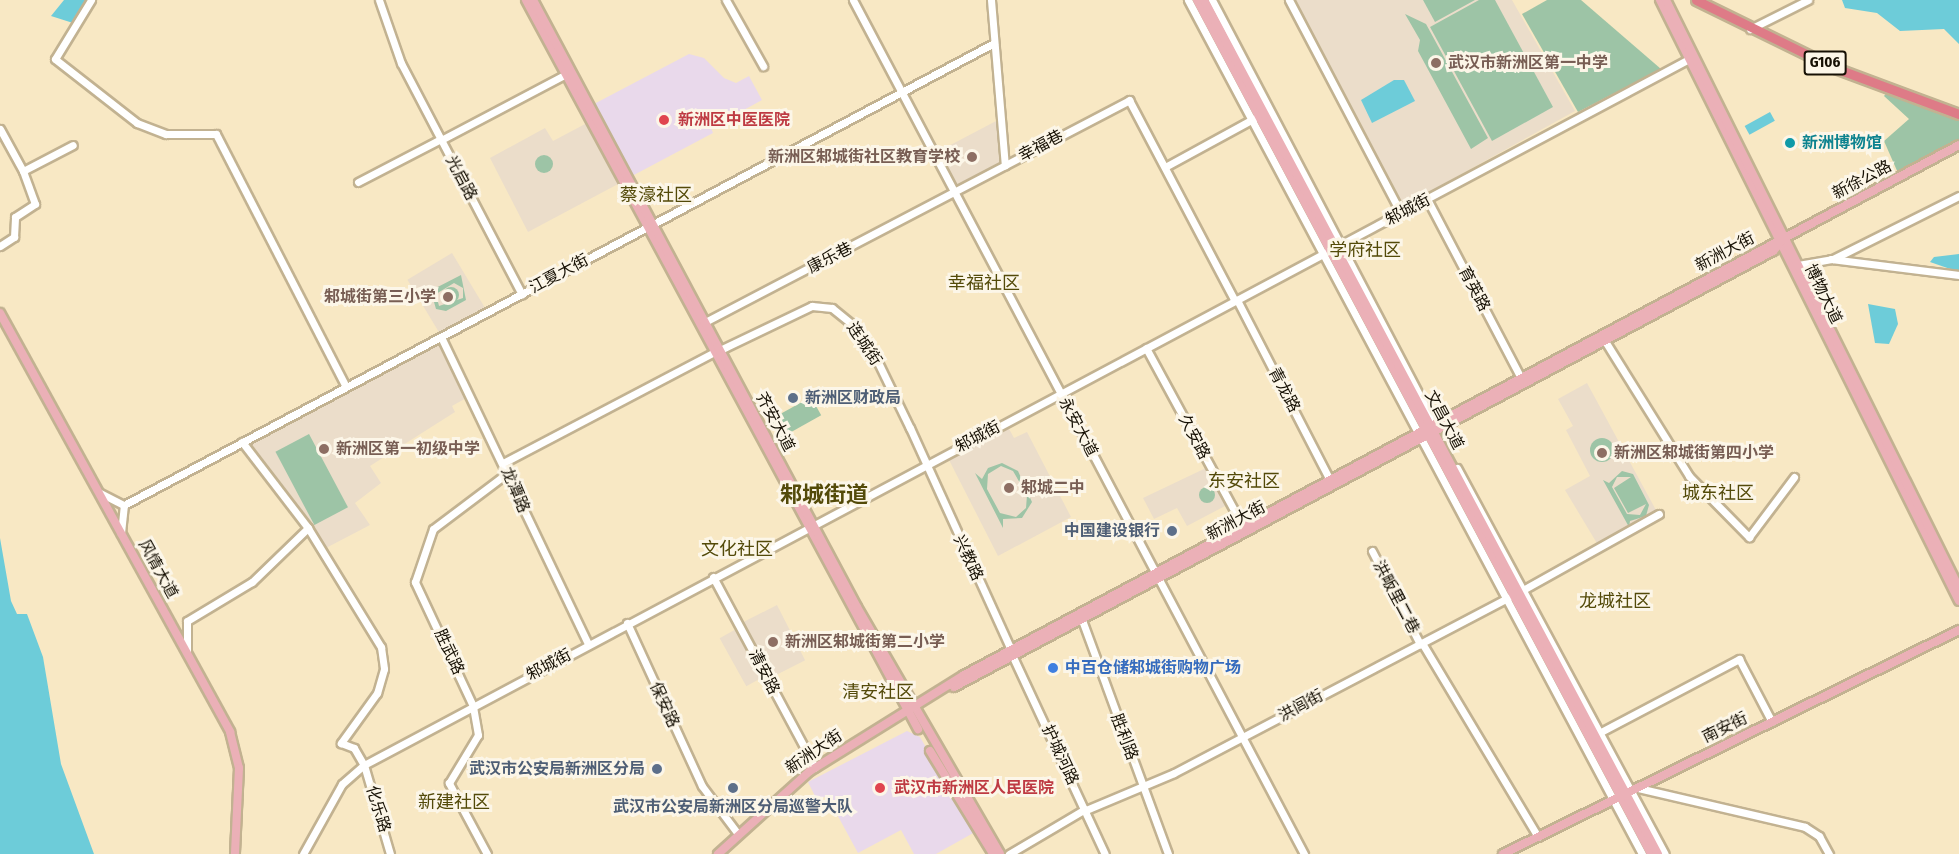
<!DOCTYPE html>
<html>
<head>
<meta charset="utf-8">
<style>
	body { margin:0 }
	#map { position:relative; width:1959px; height:854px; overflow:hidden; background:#f8e8c4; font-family:"Fira Sans Condensed","Noto Sans SC",sans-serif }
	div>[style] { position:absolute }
	.education>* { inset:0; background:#ebddca; transform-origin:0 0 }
	.medical>* { inset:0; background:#e9d9eb }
	.green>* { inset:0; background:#9dc4a6; transform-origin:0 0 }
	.round { border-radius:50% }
	.water>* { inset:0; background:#6dccd9; transform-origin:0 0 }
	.roads { filter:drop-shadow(2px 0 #c2b291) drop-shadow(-2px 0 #c2b291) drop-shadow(0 2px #c2b291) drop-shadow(0 -2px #c2b291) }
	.minor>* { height:7px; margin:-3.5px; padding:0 3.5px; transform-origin:3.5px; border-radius:3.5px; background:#fff }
	.major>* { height:8px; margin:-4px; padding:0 4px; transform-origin:4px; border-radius:4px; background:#ebb0b7 }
	.highway>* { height:9px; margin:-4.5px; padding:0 4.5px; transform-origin:4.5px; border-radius:4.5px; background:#de7b87 }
	.dots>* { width:16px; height:16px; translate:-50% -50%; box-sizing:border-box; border:3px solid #fcf6e8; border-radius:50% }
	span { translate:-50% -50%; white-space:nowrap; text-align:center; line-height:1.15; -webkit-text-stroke:6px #fcf6e8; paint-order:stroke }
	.shield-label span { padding:2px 4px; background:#fcf6e8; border:2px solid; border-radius:4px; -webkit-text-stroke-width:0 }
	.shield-label { font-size:15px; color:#161004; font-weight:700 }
	.education-label { font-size:16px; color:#785e54; font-weight:700 }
	.left { translate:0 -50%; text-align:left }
	.right { translate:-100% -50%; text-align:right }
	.health-label { font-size:16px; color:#be3a42; font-weight:700 }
	.culture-label { font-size:16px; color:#0d838f; font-weight:700 }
	.street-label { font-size:16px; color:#161004 }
	.service-label { font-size:16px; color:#4e5e75; font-weight:700 }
	.shop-label { font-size:16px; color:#366cbe; font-weight:700 }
	.neighbourhood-label { font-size:18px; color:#534a09 }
	.district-label { font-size:22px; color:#534a09; font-weight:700 }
</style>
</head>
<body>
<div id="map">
	<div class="education">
		<i style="clip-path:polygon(1291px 0,1512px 0,1575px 111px,1402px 207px)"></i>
		<i style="clip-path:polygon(998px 120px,1003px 163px,958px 187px,939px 151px)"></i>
		<i style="clip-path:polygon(587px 123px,620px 183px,528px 232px,490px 158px,545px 128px,553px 141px)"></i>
		<i style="left:452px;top:253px;width:63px;height:52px;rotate:59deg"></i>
		<i style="clip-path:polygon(439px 344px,468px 397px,452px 406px,455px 412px,370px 466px,381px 483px,355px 503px,370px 525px,326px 548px,249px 446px)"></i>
		<i style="clip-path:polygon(1587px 383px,1657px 512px,1598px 545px,1565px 490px,1590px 476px,1566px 430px,1573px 426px,1558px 399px)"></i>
		<i style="clip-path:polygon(1008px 427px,1014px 438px,1027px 432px,1071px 517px,998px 556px,948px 458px)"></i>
		<i style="clip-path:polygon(1208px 467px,1227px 505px,1187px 526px,1177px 508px,1154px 519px,1143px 498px)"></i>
		<i style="left:777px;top:605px;width:62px;height:42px;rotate:63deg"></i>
		<i style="left:738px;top:628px;width:55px;height:21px;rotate:61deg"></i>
	</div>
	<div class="medical">
		<i style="clip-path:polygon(689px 54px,704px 58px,724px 78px,736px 83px,749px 76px,762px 100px,711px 128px,713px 133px,632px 176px,594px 104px)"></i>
		<i style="clip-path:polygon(907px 731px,920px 737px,975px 832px,936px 854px,914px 854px,901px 830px,858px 853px,827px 796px,817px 800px,808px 782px)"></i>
	</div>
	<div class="green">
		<i style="clip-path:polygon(1423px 0,1475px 0,1435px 22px)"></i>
		<i style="clip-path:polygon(1479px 0,1495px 0,1553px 107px,1492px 141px,1430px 27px)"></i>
		<i style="clip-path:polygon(1547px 0,1581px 0,1661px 69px,1578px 112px,1522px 14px)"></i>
		<i style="clip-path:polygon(1405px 14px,1426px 24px,1488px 138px,1471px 149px,1418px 51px,1420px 40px)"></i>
		<i style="clip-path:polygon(1887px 92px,1959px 117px,1959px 141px,1898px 173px,1884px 141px,1909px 119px,1884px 96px)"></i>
		<i class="round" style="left:535px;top:155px;width:18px;height:18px"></i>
		<i style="clip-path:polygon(evenodd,461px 275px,466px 300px,446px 311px,436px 309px,432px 295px,426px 293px,461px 275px,454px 283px,463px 288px,463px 298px,439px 306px,436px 294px,454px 283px)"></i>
		<i class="round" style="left:443px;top:287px;width:16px;height:16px"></i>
		<i style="left:811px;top:397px;width:21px;height:47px;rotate:61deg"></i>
		<i style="left:309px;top:434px;width:83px;height:38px;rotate:62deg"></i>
		<i class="round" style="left:1590px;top:438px;width:24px;height:24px"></i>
		<i style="clip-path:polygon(evenodd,1002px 463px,1018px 471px,1032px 502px,1022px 518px,1003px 519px,1003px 528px,975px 473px,982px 479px,988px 468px,1002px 463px,1001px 466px,1013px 471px,1027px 495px,1026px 508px,1016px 517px,1000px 513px,987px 489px,988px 474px,1001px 466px)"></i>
		<i style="clip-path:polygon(evenodd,1622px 471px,1633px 474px,1649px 505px,1646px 516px,1630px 521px,1629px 527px,1603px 480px,1609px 483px,1622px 471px,1617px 477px,1631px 477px,1614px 488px,1628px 513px,1646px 504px,1640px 515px,1627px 514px,1612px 487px,1617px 477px)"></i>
		<i class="round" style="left:1199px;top:487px;width:16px;height:16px"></i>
	</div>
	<div class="water">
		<i style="clip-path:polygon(64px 0,87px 0,73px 23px,51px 16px)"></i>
		<i style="clip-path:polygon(1842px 0,1959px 0,1959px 44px,1944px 29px,1900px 31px,1877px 13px,1845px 8px)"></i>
		<i style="clip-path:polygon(1394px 80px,1404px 80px,1415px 101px,1372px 123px,1361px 100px)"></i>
		<i style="left:1770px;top:112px;width:10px;height:29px;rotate:61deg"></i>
		<i style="clip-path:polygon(1959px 254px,1959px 272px,1930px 262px,1934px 257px)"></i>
		<i style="clip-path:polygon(1868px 304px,1895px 309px,1898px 324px,1889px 344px,1875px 343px)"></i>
		<i style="clip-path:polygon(0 538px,11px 601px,17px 614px,27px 614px,43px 657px,61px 764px,94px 854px,0 854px)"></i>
	</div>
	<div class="roads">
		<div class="minor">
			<i style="left:91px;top:0;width:69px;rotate:121.4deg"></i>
			<i style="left:55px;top:59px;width:104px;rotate:38deg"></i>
			<i style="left:137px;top:123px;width:31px;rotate:21deg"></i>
			<i style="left:166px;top:134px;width:50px"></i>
			<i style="left:216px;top:134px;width:284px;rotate:62.8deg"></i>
			<i style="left:379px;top:0;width:67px;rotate:70.8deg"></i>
			<i style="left:401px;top:63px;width:261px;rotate:62.4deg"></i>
			<i style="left:726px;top:0;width:76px;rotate:60.7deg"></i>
			<i style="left:853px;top:0;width:966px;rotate:62.16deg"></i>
			<i style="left:991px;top:0;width:166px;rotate:85.2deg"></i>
			<i style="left:1188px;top:0;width:967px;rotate:62deg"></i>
			<i style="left:1212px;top:0;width:484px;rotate:62.3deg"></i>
			<i style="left:1289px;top:0;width:241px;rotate:62.3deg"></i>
			<i style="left:1750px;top:29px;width:65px;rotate:-26.6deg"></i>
			<i style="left:0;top:129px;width:48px;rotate:61.3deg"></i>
			<i style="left:23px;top:171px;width:56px;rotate:-27.5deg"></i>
			<i style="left:441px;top:140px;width:141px;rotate:-27.8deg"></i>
			<i style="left:1165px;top:167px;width:102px;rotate:-28.6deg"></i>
			<i style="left:358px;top:182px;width:93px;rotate:-27.4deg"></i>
			<i style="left:1427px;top:199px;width:202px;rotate:62.3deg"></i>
			<i style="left:0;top:246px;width:17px;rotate:-33deg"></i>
			<i style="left:14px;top:237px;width:20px;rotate:-87deg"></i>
			<i style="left:15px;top:217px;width:24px;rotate:-33deg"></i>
			<i style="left:35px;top:204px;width:35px;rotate:-110deg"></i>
			<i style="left:1833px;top:259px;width:141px;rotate:-26.6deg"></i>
			<i style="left:1798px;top:265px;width:34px;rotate:-10deg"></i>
			<i style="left:1831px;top:259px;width:129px;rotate:7.1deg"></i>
			<i style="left:1237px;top:300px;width:203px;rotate:62.7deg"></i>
			<i style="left:705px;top:322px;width:479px;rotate:-27.6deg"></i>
			<i style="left:1129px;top:100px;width:227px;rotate:62.2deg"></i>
			<i style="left:441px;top:337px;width:340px;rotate:64.4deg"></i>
			<i style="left:1605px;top:341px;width:159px;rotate:58.1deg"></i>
			<i style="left:1689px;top:476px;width:86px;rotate:45.5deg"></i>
			<i style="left:1749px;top:537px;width:75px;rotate:-53.1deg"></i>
			<i style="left:1146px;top:348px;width:204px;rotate:61.5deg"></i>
			<i style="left:720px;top:350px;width:102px;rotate:-25.6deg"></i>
			<i style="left:812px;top:306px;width:20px;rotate:6deg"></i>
			<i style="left:832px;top:308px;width:26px;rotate:39deg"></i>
			<i style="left:852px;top:324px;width:37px;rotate:54deg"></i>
			<i style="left:874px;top:354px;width:82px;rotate:64.1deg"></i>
			<i style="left:910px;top:428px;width:244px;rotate:65.5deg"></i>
			<i style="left:242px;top:442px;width:108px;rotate:52.5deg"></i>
			<i style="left:308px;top:528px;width:140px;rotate:58.5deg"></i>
			<i style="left:381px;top:647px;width:22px;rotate:82deg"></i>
			<i style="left:384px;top:669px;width:25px;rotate:106deg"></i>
			<i style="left:377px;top:693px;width:62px;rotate:125.8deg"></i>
			<i style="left:341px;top:743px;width:14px;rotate:21deg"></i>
			<i style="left:354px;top:748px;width:20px;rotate:60deg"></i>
			<i style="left:364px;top:765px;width:93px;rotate:73.7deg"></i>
			<i style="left:503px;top:463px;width:238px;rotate:-27.7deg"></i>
			<i style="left:1457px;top:468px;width:438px;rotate:61.7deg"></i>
			<i style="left:100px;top:493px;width:27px;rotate:27deg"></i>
			<i style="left:124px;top:505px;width:985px;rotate:-27.97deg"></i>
			<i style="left:121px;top:533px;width:28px;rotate:-84deg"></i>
			<i style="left:1372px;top:551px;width:105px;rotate:62.7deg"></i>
			<i style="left:713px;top:577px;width:216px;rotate:61.8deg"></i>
			<i style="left:1521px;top:591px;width:158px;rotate:-29.2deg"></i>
			<i style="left:1082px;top:620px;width:249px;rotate:69.8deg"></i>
			<i style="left:627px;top:623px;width:179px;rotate:65.3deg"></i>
			<i style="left:702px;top:786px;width:60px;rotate:53.1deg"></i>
			<i style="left:1422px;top:643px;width:226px;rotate:59.1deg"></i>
			<i style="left:187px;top:653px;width:32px;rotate:-90deg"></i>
			<i style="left:187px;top:621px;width:76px;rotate:-31deg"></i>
			<i style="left:252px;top:582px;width:78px;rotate:-44deg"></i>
			<i style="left:1013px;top:657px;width:217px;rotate:65deg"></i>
			<i style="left:1597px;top:734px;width:161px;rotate:-27.8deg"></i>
			<i style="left:1739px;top:659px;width:71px;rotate:62.4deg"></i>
			<i style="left:1638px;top:788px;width:171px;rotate:13.1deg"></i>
			<i style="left:1805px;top:827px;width:17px;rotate:33deg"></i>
			<i style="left:1819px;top:836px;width:21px;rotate:61deg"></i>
			<i style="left:1086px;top:810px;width:95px;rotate:-22.8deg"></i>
			<i style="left:1174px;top:773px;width:378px;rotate:-27.7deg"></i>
			<i style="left:303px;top:854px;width:80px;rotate:-60.9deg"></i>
			<i style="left:342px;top:784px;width:29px;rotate:-41deg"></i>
			<i style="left:364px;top:765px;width:1501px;rotate:-28.05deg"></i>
			<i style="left:487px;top:854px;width:81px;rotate:-118.2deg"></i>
			<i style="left:449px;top:783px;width:56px;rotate:-58.9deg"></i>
			<i style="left:478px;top:735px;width:29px;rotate:-100deg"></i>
			<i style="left:473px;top:706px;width:137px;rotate:-115.1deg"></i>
			<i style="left:415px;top:582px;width:56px;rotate:-71.2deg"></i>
			<i style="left:433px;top:529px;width:91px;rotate:-37deg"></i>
			<i style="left:1009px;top:854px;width:88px;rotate:-30.6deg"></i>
		</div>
		<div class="major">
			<i style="left:526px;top:0;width:828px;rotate:61.73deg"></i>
			<i style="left:533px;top:0;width:688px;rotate:61.91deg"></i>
			<i style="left:857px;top:607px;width:285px;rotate:59.9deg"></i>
			<i style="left:1197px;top:0;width:967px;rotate:62deg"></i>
			<i style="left:1204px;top:0;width:967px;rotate:62deg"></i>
			<i style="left:1660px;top:0;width:671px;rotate:63.55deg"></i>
			<i style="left:1666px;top:0;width:657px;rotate:63.51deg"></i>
			<i style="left:0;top:313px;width:478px;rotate:61.2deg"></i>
			<i style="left:230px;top:732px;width:37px;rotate:76deg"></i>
			<i style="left:239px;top:768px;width:86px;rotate:92.7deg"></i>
			<i style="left:954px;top:687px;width:928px;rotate:-28.03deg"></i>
			<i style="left:1773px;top:251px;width:12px;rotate:-48deg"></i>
			<i style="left:930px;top:751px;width:121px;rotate:58.5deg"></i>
			<i style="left:718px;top:854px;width:124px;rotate:-42.1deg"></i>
			<i style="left:810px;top:771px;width:181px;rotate:-31.9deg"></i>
			<i style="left:964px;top:675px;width:1127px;rotate:-28.04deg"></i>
			<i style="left:1503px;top:854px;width:508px;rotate:-26.16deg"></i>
		</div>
		<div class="highway">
			<i style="left:1696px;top:0;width:155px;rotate:26.1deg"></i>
			<i style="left:1835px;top:68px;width:132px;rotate:20.4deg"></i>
		</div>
	</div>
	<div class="dots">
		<i style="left:1436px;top:63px;background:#8d6e63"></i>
		<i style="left:664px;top:120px;background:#e0444e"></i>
		<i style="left:1790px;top:143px;background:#0f9aa8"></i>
		<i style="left:972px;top:157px;background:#8d6e63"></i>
		<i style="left:448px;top:297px;background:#8d6e63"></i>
		<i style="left:793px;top:398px;background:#5c6f8a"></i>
		<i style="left:324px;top:449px;background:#8d6e63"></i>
		<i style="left:1602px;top:453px;background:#8d6e63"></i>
		<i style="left:1009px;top:488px;background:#8d6e63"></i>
		<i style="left:1172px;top:531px;background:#5c6f8a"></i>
		<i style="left:773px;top:642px;background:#8d6e63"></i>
		<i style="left:1053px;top:668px;background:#3f7fe0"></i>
		<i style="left:657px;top:769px;background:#5c6f8a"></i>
		<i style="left:733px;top:788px;background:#5c6f8a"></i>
		<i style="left:880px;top:788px;background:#e0444e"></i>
	</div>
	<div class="shield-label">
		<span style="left:1825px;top:63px">G106</span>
	</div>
	<div class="education-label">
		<span class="left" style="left:1448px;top:63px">武汉市新洲区第一中学</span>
		<span class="right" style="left:960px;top:157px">新洲区邾城街社区教育学校</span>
		<span class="right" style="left:436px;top:297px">邾城街第三小学</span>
		<span class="left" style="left:336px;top:449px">新洲区第一初级中学</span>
		<span class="left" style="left:1614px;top:453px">新洲区邾城街第四小学</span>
		<span class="left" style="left:1021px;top:488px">邾城二中</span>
		<span class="left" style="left:785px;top:642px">新洲区邾城街第二小学</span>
	</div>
	<div class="health-label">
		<span class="left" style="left:678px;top:120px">新洲区中医医院</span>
		<span class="left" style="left:894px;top:788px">武汉市新洲区人民医院</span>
	</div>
	<div class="culture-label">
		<span class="left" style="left:1802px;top:143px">新洲博物馆</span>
	</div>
	<div class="street-label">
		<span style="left:1041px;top:146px;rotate:-28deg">幸福巷</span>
		<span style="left:461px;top:178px;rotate:62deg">光启路</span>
		<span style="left:1862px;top:180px;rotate:-28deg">新徐公路</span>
		<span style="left:1408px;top:210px;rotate:-28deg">邾城街</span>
		<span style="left:1725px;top:252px;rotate:-28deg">新洲大街</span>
		<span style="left:830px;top:258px;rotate:-27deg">康乐巷</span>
		<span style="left:559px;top:274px;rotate:-28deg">江夏大街</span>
		<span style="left:1474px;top:289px;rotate:62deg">育英路</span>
		<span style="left:1823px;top:294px;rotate:64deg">博物大道</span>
		<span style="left:864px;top:344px;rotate:56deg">连城街</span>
		<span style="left:1284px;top:390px;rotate:62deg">青龙路</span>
		<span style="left:1444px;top:420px;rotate:62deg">文昌大道</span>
		<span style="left:775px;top:422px;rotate:62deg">齐安大道</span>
		<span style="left:1078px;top:427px;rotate:62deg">永安大道</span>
		<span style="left:978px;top:437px;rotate:-28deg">邾城街</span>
		<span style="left:1194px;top:437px;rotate:62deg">久安路</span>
		<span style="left:515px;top:490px;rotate:67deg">龙潭路</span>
		<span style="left:1236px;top:521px;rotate:-28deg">新洲大街</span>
		<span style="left:968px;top:558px;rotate:65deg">兴教路</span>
		<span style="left:158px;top:569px;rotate:61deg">风情大道</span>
		<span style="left:1396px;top:597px;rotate:62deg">洪畈里二巷</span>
		<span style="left:449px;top:652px;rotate:65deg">胜武路</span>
		<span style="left:549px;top:665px;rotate:-28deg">邾城街</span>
		<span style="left:764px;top:672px;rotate:63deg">清安路</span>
		<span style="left:664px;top:705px;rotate:65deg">保安路</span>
		<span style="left:1301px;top:706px;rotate:-28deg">洪闾街</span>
		<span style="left:1725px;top:728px;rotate:-26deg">南安街</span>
		<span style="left:1124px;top:737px;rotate:69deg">胜利路</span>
		<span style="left:814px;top:752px;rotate:-34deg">新洲大街</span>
		<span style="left:1060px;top:755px;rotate:65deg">护城河路</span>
		<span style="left:378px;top:809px;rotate:73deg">化乐路</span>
	</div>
	<div class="service-label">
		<span class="left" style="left:805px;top:398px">新洲区财政局</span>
		<span class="right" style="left:1160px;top:531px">中国建设银行</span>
		<span class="right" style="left:645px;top:769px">武汉市公安局新洲区分局</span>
		<span style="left:733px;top:807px">武汉市公安局新洲区分局巡警大队</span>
	</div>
	<div class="shop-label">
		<span class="left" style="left:1065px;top:668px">中百仓储邾城街购物广场</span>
	</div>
	<div class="neighbourhood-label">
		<span style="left:656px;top:195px">蔡濠社区</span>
		<span style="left:1365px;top:250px">学府社区</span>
		<span style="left:984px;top:283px">幸福社区</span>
		<span style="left:1244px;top:481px">东安社区</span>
		<span style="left:1718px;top:493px">城东社区</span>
		<span style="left:737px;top:549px">文化社区</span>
		<span style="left:1615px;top:601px">龙城社区</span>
		<span style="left:878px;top:692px">清安社区</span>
		<span style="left:454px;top:802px">新建社区</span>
	</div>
	<div class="district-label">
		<span style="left:824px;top:495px">邾城街道</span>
	</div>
</div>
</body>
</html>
